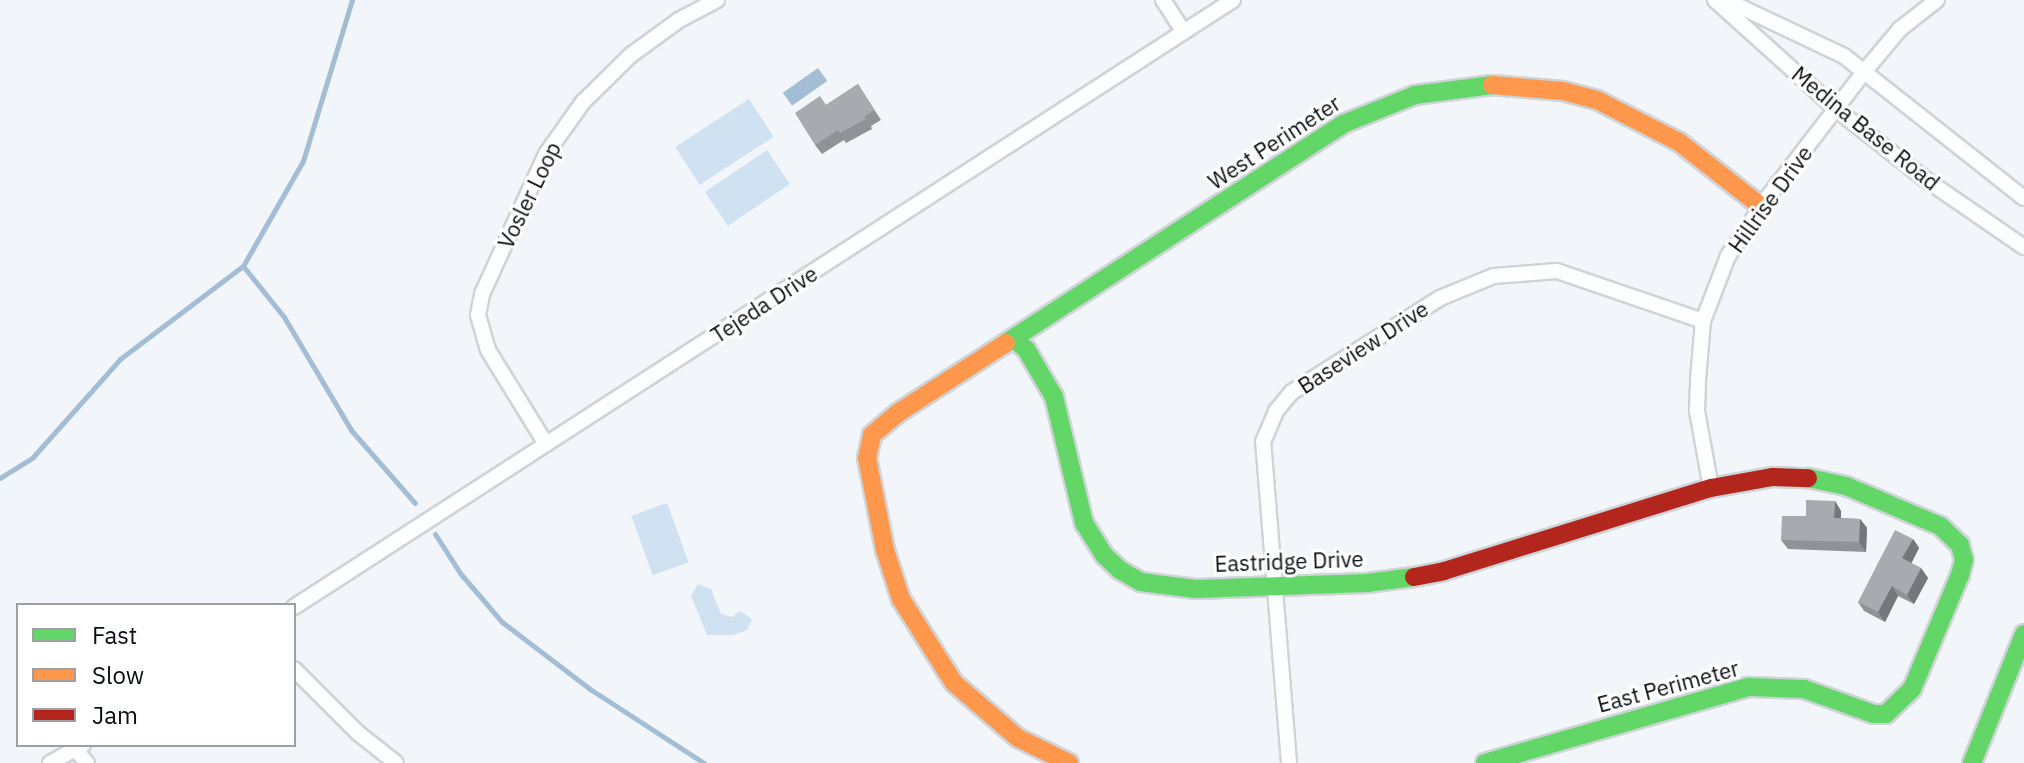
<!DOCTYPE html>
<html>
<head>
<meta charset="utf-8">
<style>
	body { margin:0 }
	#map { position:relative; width:2024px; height:763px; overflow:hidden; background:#f2f6fa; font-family:"IBM Plex Sans",sans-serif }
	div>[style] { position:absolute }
	.green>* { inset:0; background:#d0e1f1; transform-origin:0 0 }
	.water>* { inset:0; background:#a3bdd4; transform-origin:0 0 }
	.stream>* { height:5px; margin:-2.5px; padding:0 2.5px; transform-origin:2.5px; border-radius:2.5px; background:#a3bdd4 }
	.roads { filter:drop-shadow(2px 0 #cfd4d8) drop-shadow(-2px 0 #cfd4d8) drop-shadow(0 2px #cfd4d8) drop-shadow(0 -2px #cfd4d8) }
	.street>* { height:14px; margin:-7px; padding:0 7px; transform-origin:7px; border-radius:7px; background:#fdfefe }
	.fast>* { height:18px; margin:-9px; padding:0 9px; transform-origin:9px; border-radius:9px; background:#63d668 }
	.slow>* { height:18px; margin:-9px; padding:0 9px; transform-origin:9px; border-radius:9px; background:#ff974d }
	.jam>* { height:18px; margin:-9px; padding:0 9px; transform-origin:9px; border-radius:9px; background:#b3261e }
	.wall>* { inset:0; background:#909296 }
	.shaded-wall>* { inset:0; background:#75777a }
	.building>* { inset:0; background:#a7aaae }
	span { translate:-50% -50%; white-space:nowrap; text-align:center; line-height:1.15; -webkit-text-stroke:6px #fff; paint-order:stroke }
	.street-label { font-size:22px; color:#0a0e12 }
	.legend { position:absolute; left:16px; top:603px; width:280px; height:144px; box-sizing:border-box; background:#fff; border:2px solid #9d9fa0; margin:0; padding:10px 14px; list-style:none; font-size:24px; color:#0a0e12 }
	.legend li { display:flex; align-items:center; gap:16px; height:40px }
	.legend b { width:40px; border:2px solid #9d9fa0 }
</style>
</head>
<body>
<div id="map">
	<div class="green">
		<i style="left:749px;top:99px;width:45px;height:88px;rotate:57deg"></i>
		<i style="left:767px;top:150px;width:41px;height:75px;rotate:56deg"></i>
		<i style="left:667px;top:503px;width:63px;height:38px;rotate:70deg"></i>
		<i style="clip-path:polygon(698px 584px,711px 589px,721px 614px,732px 617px,740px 611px,752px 619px,747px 630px,733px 635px,707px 635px,691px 596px)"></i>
	</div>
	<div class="water">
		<i style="left:818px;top:68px;width:16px;height:43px;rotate:55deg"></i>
	</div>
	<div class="stream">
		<i style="left:243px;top:266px;width:65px;rotate:51.2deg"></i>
		<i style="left:284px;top:317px;width:131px;rotate:59.3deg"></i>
		<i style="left:351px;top:430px;width:97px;rotate:48.8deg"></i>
		<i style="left:0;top:478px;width:39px;rotate:-32deg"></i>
		<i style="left:33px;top:457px;width:131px;rotate:-48.4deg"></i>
		<i style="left:120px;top:359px;width:154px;rotate:-37.1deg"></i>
		<i style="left:243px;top:266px;width:121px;rotate:-60.3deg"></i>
		<i style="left:303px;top:161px;width:168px;rotate:-73.1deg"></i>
		<i style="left:435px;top:534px;width:46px;rotate:57.3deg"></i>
		<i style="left:460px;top:573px;width:65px;rotate:49.4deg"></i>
		<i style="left:502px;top:622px;width:111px;rotate:37.3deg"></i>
		<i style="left:590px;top:689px;width:136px;rotate:33deg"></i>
	</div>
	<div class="roads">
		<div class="street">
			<i style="left:1163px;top:0;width:38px;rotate:57deg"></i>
			<i style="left:1715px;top:0;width:163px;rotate:42deg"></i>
			<i style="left:1836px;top:109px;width:113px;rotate:38.2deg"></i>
			<i style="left:1925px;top:179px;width:120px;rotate:34.5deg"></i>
			<i style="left:1726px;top:0;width:131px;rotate:25.4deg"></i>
			<i style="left:1844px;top:56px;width:229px;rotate:38.3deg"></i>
			<i style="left:546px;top:444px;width:110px;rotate:-121.7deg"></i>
			<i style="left:488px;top:350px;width:36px;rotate:-106deg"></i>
			<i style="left:478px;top:315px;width:21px;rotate:-79deg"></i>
			<i style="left:482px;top:294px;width:154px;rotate:-65.4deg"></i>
			<i style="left:546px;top:154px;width:64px;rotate:-54.6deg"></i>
			<i style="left:583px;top:102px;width:67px;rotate:-44.4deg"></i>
			<i style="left:631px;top:55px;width:59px;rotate:-36.1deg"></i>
			<i style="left:679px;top:20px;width:43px;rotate:-27.8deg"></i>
			<i style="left:1711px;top:488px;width:78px;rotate:-100.3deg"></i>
			<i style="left:1697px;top:411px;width:31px;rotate:-88deg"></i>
			<i style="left:1698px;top:380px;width:59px;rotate:-85.2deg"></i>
			<i style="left:1703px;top:321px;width:70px;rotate:-69deg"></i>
			<i style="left:1728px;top:256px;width:71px;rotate:-55.9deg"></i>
			<i style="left:1768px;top:197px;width:158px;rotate:-52.5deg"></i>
			<i style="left:1864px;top:72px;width:56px;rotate:-50.1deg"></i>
			<i style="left:1900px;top:29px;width:47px;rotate:-38.1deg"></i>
			<i style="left:294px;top:607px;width:1118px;rotate:-32.88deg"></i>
			<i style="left:294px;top:669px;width:91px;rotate:45deg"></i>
			<i style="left:358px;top:733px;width:48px;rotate:38.3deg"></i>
			<i style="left:76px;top:750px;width:17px;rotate:50deg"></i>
			<i style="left:50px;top:763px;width:38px;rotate:-29deg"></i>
			<i style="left:1289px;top:763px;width:322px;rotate:-94.6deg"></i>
			<i style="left:1263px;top:442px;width:34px;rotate:-67deg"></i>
			<i style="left:1276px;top:411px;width:25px;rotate:-50deg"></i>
			<i style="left:1292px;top:392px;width:175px;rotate:-32.4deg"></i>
			<i style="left:1440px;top:298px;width:58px;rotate:-22.2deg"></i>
			<i style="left:1494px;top:276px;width:63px;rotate:-4.5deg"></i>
			<i style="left:1557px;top:271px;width:154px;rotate:18.9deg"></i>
		</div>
		<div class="fast">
			<i style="left:1014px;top:339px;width:16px;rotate:40deg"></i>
			<i style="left:1026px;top:349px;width:56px;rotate:59.7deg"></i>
			<i style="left:1054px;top:397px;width:130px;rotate:76.6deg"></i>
			<i style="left:1084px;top:523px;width:39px;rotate:58deg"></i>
			<i style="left:1105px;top:556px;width:21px;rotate:43deg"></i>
			<i style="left:1120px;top:570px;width:24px;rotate:30deg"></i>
			<i style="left:1141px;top:582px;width:55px;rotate:7.3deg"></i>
			<i style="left:1196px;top:589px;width:171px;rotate:-2deg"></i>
			<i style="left:1367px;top:583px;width:47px;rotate:-7.3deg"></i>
			<i style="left:1006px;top:343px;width:402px;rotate:-33deg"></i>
			<i style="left:1343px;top:124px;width:78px;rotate:-21.9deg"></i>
			<i style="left:1415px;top:95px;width:78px;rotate:-7.4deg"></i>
			<i style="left:1485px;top:763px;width:275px;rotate:-16.1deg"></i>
			<i style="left:1749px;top:687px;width:55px;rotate:2.1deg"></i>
			<i style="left:1804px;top:689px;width:74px;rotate:19.7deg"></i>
			<i style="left:1874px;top:714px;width:12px"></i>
			<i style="left:1886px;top:714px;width:36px;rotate:-44deg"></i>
			<i style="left:1912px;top:689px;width:124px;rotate:-67.2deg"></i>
			<i style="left:1960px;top:575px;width:16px;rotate:-75deg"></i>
			<i style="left:1964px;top:560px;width:16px;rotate:-105deg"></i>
			<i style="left:1960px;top:545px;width:28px;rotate:-136deg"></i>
			<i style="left:1940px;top:526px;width:102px;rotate:-156.9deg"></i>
			<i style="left:1846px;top:486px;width:39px;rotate:-168deg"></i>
			<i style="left:1972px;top:763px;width:139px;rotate:-68deg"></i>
		</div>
		<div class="slow">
			<i style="left:1492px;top:85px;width:71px;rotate:4.8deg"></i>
			<i style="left:1563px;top:91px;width:35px;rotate:15deg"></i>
			<i style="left:1597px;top:100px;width:92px;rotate:27.1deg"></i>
			<i style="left:1679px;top:142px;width:105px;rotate:38.1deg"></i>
			<i style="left:1006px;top:343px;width:129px;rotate:147.1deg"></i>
			<i style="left:898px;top:413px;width:34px;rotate:140deg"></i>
			<i style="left:872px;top:435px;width:24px;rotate:102deg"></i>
			<i style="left:867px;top:458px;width:94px;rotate:78.9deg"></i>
			<i style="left:885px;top:550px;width:52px;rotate:71.9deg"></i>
			<i style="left:901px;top:599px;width:99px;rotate:57.8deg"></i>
			<i style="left:954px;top:683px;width:84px;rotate:40.7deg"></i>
			<i style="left:1018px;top:738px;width:57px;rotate:26.1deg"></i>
		</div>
		<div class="jam">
			<i style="left:1414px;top:577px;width:31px;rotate:-11deg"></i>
			<i style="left:1444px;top:571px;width:280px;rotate:-17.3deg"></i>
			<i style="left:1711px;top:488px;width:63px;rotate:-10.1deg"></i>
			<i style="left:1773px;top:477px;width:35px;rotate:2deg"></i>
		</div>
	</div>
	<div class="wall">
		<i style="clip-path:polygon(858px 84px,881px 120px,871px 126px,872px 129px,846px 143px,844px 140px,822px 154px,815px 145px,826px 105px)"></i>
		<i style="clip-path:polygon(1835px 501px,1841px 511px,1841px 518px,1860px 519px,1867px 528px,1866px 552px,1788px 549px,1781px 540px,1806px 516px)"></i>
		<i style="clip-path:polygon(1913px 539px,1919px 548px,1911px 563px,1921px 568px,1928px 578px,1914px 604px,1898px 596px,1885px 622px,1864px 611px,1858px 602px)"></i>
	</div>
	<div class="shaded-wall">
		<i style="clip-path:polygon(1835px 501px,1841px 511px,1841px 527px,1834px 518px)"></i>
		<i style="clip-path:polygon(1860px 519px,1867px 528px,1866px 552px,1859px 542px)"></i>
		<i style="clip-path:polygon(1913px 539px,1919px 548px,1909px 568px,1902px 558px)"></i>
		<i style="clip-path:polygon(1921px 568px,1928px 578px,1914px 604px,1907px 595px)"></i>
		<i style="clip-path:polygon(1892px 586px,1898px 596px,1885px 622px,1878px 612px)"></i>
	</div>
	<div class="building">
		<i style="clip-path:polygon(858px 84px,874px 110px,864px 117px,866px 119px,840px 133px,838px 130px,815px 145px,795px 113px,820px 96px,826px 105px)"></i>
		<i style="clip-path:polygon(1806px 500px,1835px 501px,1834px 518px,1860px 519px,1859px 542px,1781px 540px,1782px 516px,1806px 516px)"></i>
		<i style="clip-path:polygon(1895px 530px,1913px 539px,1902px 558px,1921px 568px,1907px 595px,1892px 586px,1878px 612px,1858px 602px)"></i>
	</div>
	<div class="street-label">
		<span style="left:1866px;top:128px;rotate:39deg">Medina Base Road</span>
		<span style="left:1274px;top:142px;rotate:-33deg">West Perimeter</span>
		<span style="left:529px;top:195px;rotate:-64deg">Vosler Loop</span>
		<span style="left:1770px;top:199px;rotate:-54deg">Hillrise Drive</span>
		<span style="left:764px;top:304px;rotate:-33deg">Tejeda Drive</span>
		<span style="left:1363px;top:347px;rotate:-33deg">Baseview Drive</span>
		<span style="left:1289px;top:561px;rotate:-2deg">Eastridge Drive</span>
		<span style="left:1668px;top:686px;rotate:-15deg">East Perimeter</span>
	</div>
	<ul class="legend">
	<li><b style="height:10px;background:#63d668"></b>Fast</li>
	<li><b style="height:10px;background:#ff974d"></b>Slow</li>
	<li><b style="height:10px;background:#b3261e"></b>Jam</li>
	</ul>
</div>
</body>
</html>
